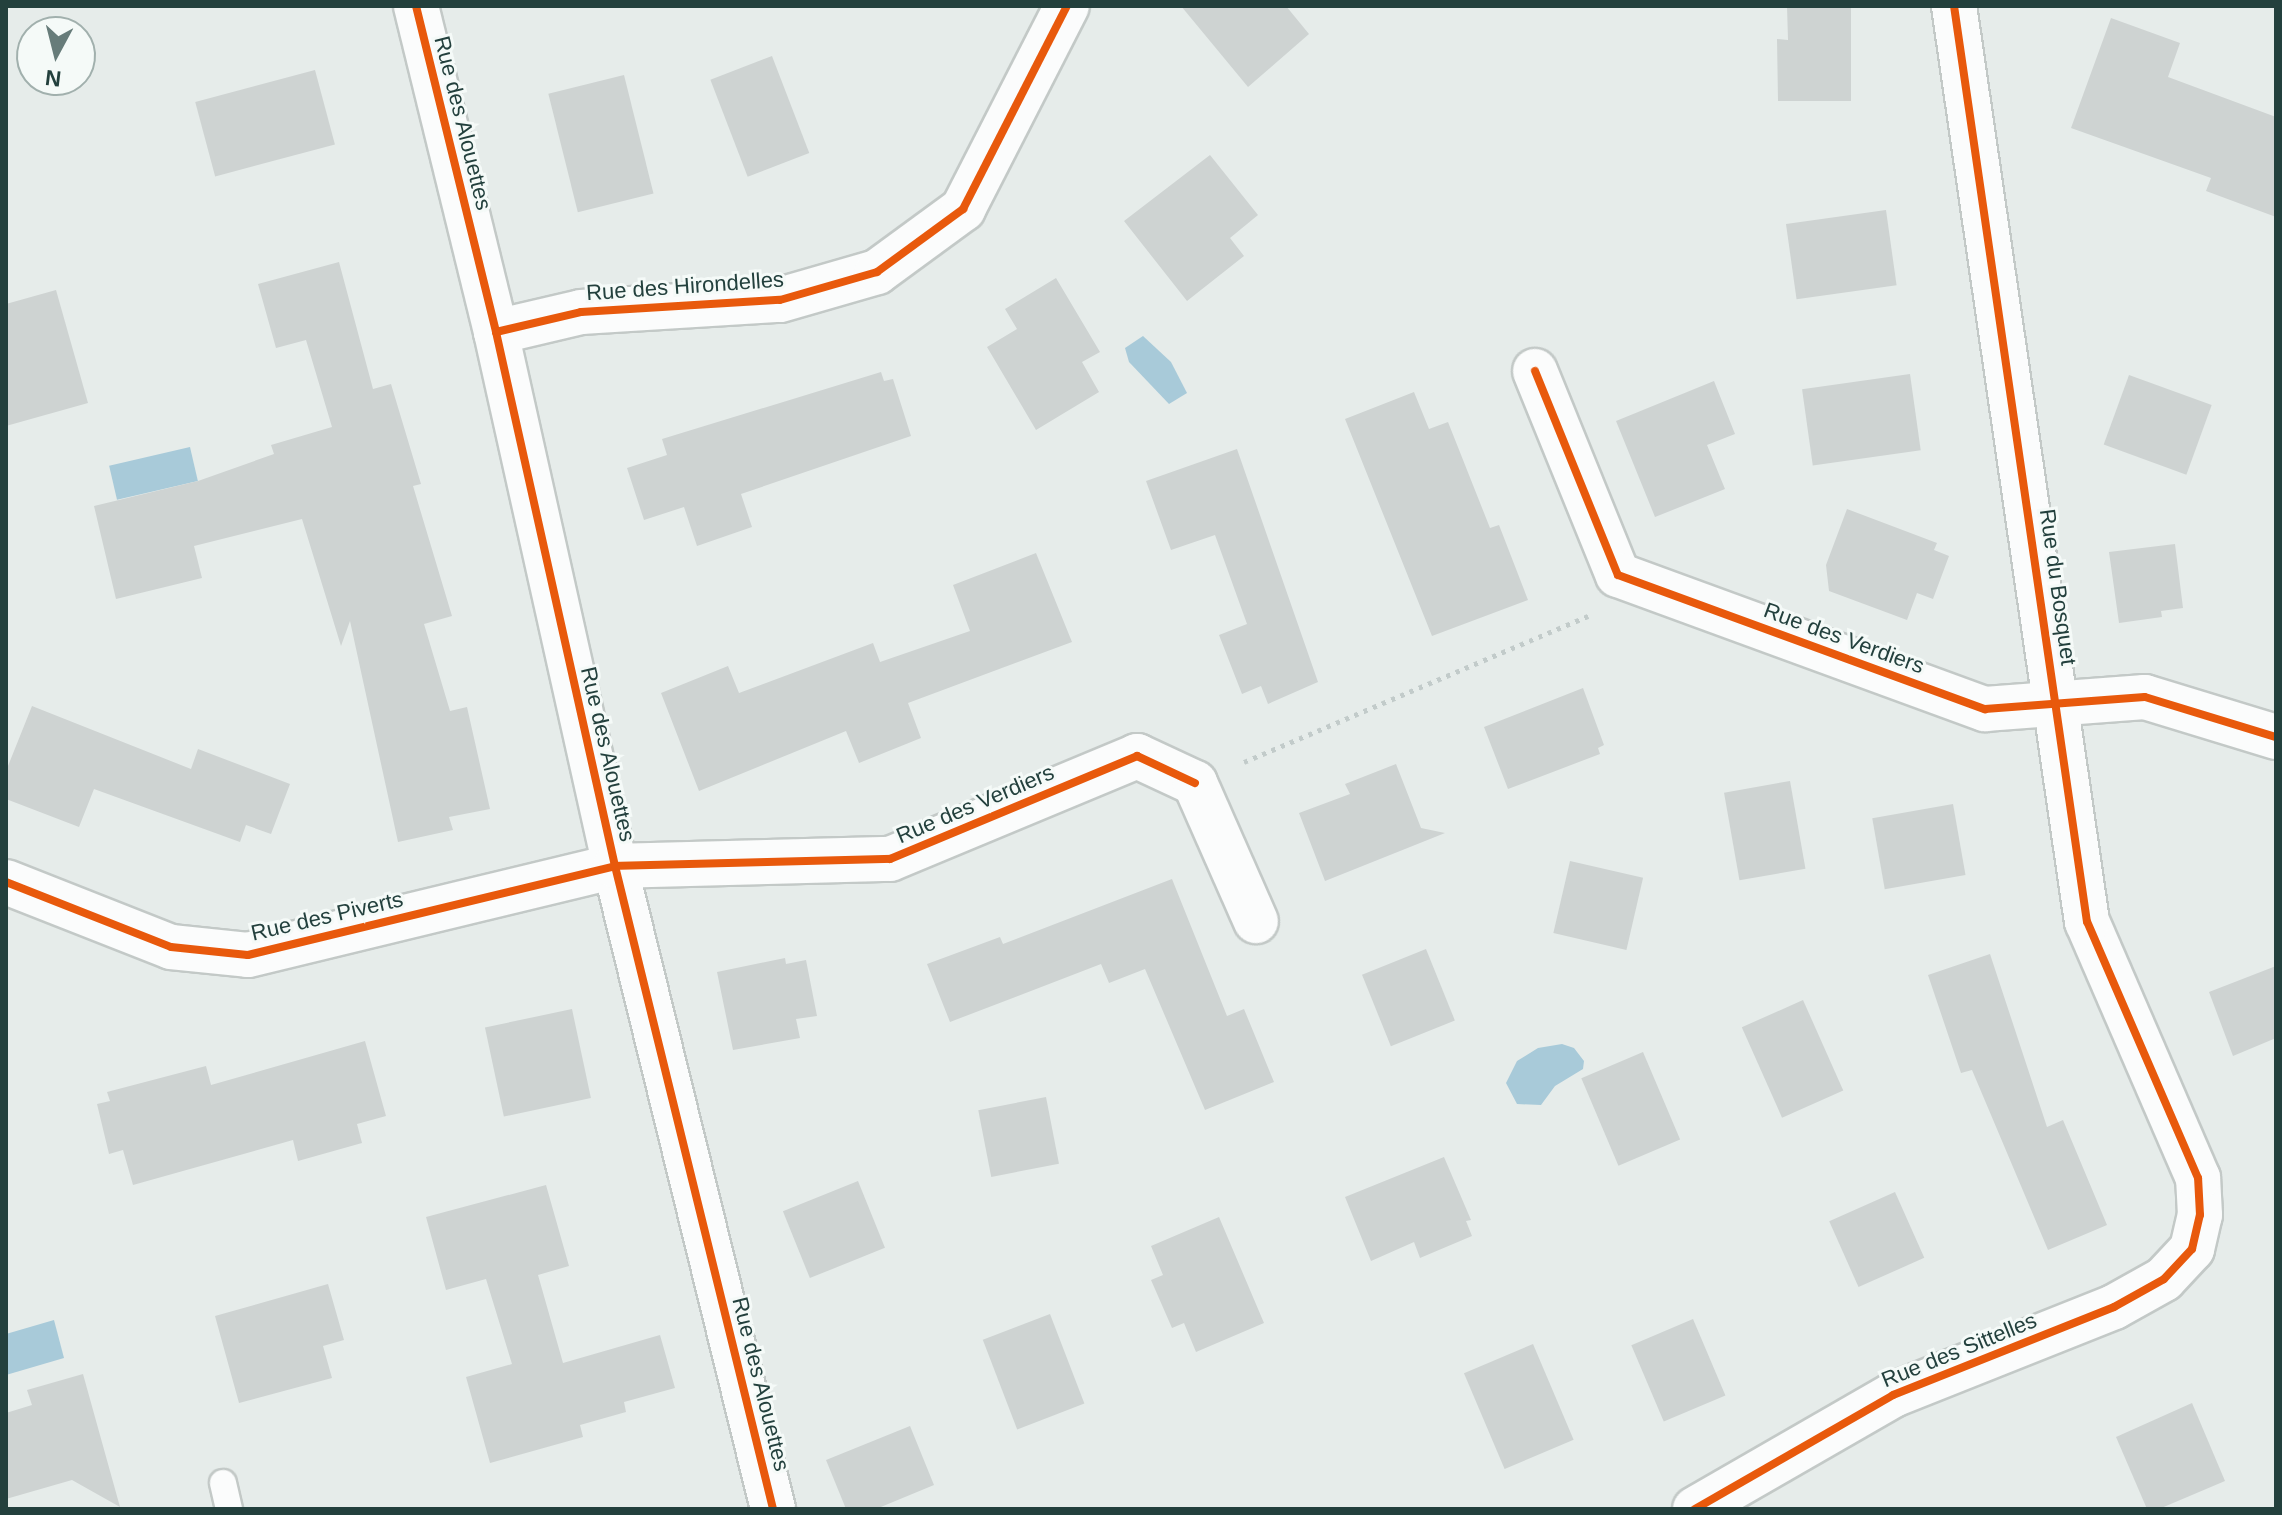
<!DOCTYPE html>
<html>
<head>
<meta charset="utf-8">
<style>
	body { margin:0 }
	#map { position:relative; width:2282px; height:1515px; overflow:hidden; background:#e6ecea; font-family:Arial,sans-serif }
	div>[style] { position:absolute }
	.water>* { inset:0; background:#a8cad9; transform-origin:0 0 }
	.building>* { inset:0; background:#ced3d2; transform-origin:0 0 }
	.path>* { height:5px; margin-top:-2.5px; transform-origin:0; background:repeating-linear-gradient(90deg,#c2cbca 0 4px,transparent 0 10px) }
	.roads { filter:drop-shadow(2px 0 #c3c9c7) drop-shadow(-2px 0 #c3c9c7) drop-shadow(0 2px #c3c9c7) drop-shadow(0 -2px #c3c9c7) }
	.lane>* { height:26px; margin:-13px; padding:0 13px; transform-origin:13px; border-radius:13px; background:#fbfcfc }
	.street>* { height:44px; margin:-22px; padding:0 22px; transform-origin:22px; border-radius:22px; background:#fbfcfc }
	.cycleway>* { height:8px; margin:-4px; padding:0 4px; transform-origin:4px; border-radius:4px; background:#e8590c }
	span { translate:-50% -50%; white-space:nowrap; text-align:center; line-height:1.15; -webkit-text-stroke:6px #f5faf8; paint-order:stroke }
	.street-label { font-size:22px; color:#23403d }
	.frame { position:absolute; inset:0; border:8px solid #23403d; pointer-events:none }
	.north { position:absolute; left:16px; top:16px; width:80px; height:80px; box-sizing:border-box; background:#f5faf8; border:2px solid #a1b0ad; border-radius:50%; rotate:187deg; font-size:22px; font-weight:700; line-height:32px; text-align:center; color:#23403d }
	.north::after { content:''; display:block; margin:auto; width:28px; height:36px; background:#677c7a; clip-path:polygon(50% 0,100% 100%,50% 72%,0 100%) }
</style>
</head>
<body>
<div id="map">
	<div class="water">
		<i style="clip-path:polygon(1143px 336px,1171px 362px,1187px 393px,1169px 404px,1129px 362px,1125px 348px)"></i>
		<i style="left:190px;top:447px;width:35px;height:83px;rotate:77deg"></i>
		<i style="clip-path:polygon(1562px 1044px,1574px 1048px,1584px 1061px,1583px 1069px,1555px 1086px,1541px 1105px,1517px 1104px,1506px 1083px,1517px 1061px,1538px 1048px)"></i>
		<i style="clip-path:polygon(54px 1320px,64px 1358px,6px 1375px,6px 1334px)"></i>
	</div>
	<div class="building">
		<i style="clip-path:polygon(1181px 6px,1286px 6px,1309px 34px,1248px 87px)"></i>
		<i style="clip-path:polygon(1787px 6px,1851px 6px,1851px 101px,1778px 101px,1777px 39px,1788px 40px)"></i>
		<i style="clip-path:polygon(2111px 18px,2180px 43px,2168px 77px,2276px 117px,2276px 217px,2206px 191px,2211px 178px,2071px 128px)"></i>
		<i style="left:772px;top:56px;width:104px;height:66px;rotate:69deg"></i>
		<i style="left:315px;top:70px;width:77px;height:124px;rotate:75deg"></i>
		<i style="left:624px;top:75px;width:122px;height:78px;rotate:76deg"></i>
		<i style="clip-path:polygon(1210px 155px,1258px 215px,1230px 238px,1244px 256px,1187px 301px,1124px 221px)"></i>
		<i style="left:1886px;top:210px;width:76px;height:101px;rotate:82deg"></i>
		<i style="clip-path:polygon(339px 262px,373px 389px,391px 384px,421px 484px,413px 486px,452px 616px,424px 624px,450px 711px,467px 707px,490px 809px,449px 817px,453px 830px,398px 842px,350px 621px,341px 646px,302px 519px,194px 546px,202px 578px,116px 599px,94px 506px,198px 481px,274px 454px,271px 445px,332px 427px,306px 340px,276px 348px,258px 284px)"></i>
		<i style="clip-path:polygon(1056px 278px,1100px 352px,1082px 362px,1099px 392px,1036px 430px,987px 347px,1017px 329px,1005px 309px)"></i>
		<i style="clip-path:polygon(56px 290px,88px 403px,6px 426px,6px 304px)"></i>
		<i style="clip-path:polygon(881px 372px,884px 381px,893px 379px,911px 436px,741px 494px,752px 527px,697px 546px,684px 507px,644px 520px,627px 468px,667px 455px,662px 439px)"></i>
		<i style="left:1910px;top:374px;width:77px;height:109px;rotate:82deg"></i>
		<i style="left:2129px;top:375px;width:88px;height:74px;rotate:20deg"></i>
		<i style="clip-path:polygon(1714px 381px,1735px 434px,1707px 445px,1725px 489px,1655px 517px,1616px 421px)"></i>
		<i style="clip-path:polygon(1414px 392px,1429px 429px,1448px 422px,1490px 528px,1499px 525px,1528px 600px,1432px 636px,1345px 419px)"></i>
		<i style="clip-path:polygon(1237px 449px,1318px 682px,1268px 704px,1261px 686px,1242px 694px,1219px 635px,1247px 624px,1215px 535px,1171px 550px,1146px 481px)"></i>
		<i style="clip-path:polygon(1847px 509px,1937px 543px,1934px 550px,1949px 556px,1933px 599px,1917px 593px,1907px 620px,1829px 591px,1826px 565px)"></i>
		<i style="clip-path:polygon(2175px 544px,2183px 608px,2161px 611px,2162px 617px,2119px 623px,2109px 552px)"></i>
		<i style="clip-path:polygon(1036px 553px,1072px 642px,908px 703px,921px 738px,859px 763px,846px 731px,699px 791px,661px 693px,728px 666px,739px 693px,873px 643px,880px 662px,970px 631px,953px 585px)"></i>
		<i style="clip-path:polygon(1583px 688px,1604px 745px,1598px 748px,1600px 754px,1508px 789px,1484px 727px)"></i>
		<i style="clip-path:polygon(32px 706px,191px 769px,198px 749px,290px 784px,271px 834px,246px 825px,240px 842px,94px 789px,79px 827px,6px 799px,6px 771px)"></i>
		<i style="clip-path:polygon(1396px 764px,1421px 828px,1445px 833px,1325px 881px,1299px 813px,1350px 794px,1345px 784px)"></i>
		<i style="left:1790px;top:781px;width:89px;height:67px;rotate:80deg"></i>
		<i style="left:1953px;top:804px;width:72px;height:82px;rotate:80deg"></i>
		<i style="left:1570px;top:861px;width:75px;height:74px;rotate:13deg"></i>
		<i style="clip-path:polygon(1172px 879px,1227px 1016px,1244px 1009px,1274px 1082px,1205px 1110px,1145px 969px,1109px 983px,1101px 964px,950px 1022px,927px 964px,1000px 937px,1003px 944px)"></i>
		<i style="left:1426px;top:949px;width:77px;height:69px;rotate:68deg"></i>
		<i style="clip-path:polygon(1990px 954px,2047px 1127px,2063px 1120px,2107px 1225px,2048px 1250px,1972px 1070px,1961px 1073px,1928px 975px)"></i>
		<i style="clip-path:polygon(785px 958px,786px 964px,806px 960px,817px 1016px,796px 1019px,800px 1038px,733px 1050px,717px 972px)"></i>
		<i style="clip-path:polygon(2276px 966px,2276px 1038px,2233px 1056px,2209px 992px)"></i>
		<i style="left:1803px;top:1000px;width:99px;height:67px;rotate:66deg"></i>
		<i style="left:572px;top:1009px;width:91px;height:89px;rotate:78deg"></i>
		<i style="clip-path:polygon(365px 1041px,386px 1116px,357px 1124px,362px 1143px,298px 1161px,293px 1140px,133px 1185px,123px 1150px,109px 1154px,97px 1104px,110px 1101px,107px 1092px,206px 1066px,211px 1085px)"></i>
		<i style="left:1643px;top:1052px;width:95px;height:67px;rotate:67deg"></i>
		<i style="left:1046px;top:1097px;width:68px;height:69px;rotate:79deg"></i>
		<i style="clip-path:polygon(1444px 1157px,1471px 1220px,1466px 1221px,1472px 1236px,1420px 1258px,1414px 1242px,1371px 1261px,1345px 1197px)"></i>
		<i style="left:858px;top:1181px;width:72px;height:81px;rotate:68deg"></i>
		<i style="clip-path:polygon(546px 1185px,569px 1266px,538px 1275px,563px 1363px,660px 1335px,675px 1388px,624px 1402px,626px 1412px,580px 1425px,583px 1437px,490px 1463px,466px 1377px,512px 1364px,486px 1279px,446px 1290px,426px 1217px)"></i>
		<i style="left:1895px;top:1192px;width:72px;height:72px;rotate:66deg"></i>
		<i style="clip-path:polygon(1219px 1217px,1264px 1323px,1196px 1352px,1184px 1323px,1172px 1328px,1151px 1280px,1163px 1275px,1151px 1246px)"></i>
		<i style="clip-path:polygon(328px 1284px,344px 1340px,323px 1346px,332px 1378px,239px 1403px,215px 1316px)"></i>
		<i style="left:1050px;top:1314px;width:96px;height:72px;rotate:69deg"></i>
		<i style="left:1693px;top:1319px;width:83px;height:67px;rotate:67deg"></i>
		<i style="left:1533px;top:1344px;width:104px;height:75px;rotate:67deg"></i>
		<i style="clip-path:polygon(83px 1374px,120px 1507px,72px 1480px,6px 1499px,6px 1413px,32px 1405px,27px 1390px)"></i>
		<i style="clip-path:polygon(2192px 1403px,2225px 1481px,2159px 1509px,2147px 1509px,2116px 1437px)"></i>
		<i style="clip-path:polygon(910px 1426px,934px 1485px,876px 1509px,846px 1509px,826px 1460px)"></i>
	</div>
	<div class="path">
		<i style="left:1244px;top:762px;width:374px;rotate:-23deg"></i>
	</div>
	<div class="roads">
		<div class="lane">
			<i style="left:223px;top:1483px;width:27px;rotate:77deg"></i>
		</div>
		<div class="street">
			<i style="left:416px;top:6px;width:336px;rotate:76.2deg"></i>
			<i style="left:496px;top:332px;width:547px;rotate:77.44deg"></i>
			<i style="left:615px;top:866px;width:662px;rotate:76.19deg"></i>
			<i style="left:496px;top:332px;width:87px;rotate:-13.2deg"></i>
			<i style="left:581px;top:312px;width:199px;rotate:-3.5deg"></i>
			<i style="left:780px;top:300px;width:101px;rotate:-16.1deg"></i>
			<i style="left:877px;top:272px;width:107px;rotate:-36.2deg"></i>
			<i style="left:963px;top:209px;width:228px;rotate:-62.9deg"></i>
			<i style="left:1535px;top:371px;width:220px;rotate:67.9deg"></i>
			<i style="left:1618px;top:575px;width:391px;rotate:20.1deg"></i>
			<i style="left:1985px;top:709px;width:160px;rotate:-4.3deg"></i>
			<i style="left:2145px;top:697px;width:137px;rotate:17deg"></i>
			<i style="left:6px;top:882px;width:177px;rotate:21.5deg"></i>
			<i style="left:171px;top:947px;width:77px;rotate:5.9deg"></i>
			<i style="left:248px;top:955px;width:378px;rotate:-13.6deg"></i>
			<i style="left:615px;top:866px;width:275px;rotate:-1.5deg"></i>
			<i style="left:890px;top:859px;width:268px;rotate:-22.6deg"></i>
			<i style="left:1137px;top:756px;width:64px;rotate:25deg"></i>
			<i style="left:1195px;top:783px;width:151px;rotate:66.2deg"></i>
			<i style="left:1695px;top:1509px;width:228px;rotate:-29.9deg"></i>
			<i style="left:1893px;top:1395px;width:238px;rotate:-21.7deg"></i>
			<i style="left:2114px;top:1307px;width:57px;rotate:-29.2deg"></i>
			<i style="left:2164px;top:1279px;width:41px;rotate:-47deg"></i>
			<i style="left:2192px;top:1249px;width:35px;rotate:-77deg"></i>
			<i style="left:2200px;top:1215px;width:37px;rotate:-93deg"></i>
			<i style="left:2198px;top:1178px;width:279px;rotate:-113.4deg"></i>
			<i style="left:2087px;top:922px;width:926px;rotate:-98.26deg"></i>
		</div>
	</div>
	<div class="cycleway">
		<i style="left:416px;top:6px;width:336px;rotate:76.2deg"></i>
		<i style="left:496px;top:332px;width:547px;rotate:77.44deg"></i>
		<i style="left:615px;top:866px;width:662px;rotate:76.19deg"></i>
		<i style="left:496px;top:332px;width:87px;rotate:-13.2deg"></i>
		<i style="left:581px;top:312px;width:199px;rotate:-3.5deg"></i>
		<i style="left:780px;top:300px;width:101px;rotate:-16.1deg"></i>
		<i style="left:877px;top:272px;width:107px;rotate:-36.2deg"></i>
		<i style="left:963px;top:209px;width:228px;rotate:-62.9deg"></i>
		<i style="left:1535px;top:371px;width:220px;rotate:67.9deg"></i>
		<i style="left:1618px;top:575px;width:391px;rotate:20.1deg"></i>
		<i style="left:1985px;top:709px;width:160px;rotate:-4.3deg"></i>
		<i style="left:2145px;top:697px;width:137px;rotate:17deg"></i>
		<i style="left:6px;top:882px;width:177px;rotate:21.5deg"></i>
		<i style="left:171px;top:947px;width:77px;rotate:5.9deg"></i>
		<i style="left:248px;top:955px;width:378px;rotate:-13.6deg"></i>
		<i style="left:615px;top:866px;width:275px;rotate:-1.5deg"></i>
		<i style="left:890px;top:859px;width:268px;rotate:-22.6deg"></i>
		<i style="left:1137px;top:756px;width:64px;rotate:25deg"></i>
		<i style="left:1695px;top:1509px;width:228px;rotate:-29.9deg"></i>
		<i style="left:1893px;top:1395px;width:238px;rotate:-21.7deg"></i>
		<i style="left:2114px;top:1307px;width:57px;rotate:-29.2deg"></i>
		<i style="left:2164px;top:1279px;width:41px;rotate:-47deg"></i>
		<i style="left:2192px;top:1249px;width:35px;rotate:-77deg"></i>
		<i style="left:2200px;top:1215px;width:37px;rotate:-93deg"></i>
		<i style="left:2198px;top:1178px;width:279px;rotate:-113.4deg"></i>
		<i style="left:2087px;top:922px;width:926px;rotate:-98.26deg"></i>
	</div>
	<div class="street-label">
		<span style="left:463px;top:123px;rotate:76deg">Rue des Alouettes</span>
		<span style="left:685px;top:286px;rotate:-4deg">Rue des Hirondelles</span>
		<span style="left:2058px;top:587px;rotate:82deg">Rue du Bosquet</span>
		<span style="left:1844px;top:638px;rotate:20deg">Rue des Verdiers</span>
		<span style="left:608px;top:754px;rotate:77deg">Rue des Alouettes</span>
		<span style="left:975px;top:804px;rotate:-23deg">Rue des Verdiers</span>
		<span style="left:327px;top:916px;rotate:-13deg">Rue des Piverts</span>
		<span style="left:1959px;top:1350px;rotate:-22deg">Rue des Sittelles</span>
		<span style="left:761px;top:1384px;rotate:76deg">Rue des Alouettes</span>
	</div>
	<div class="frame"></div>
	<div class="north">N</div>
</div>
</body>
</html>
